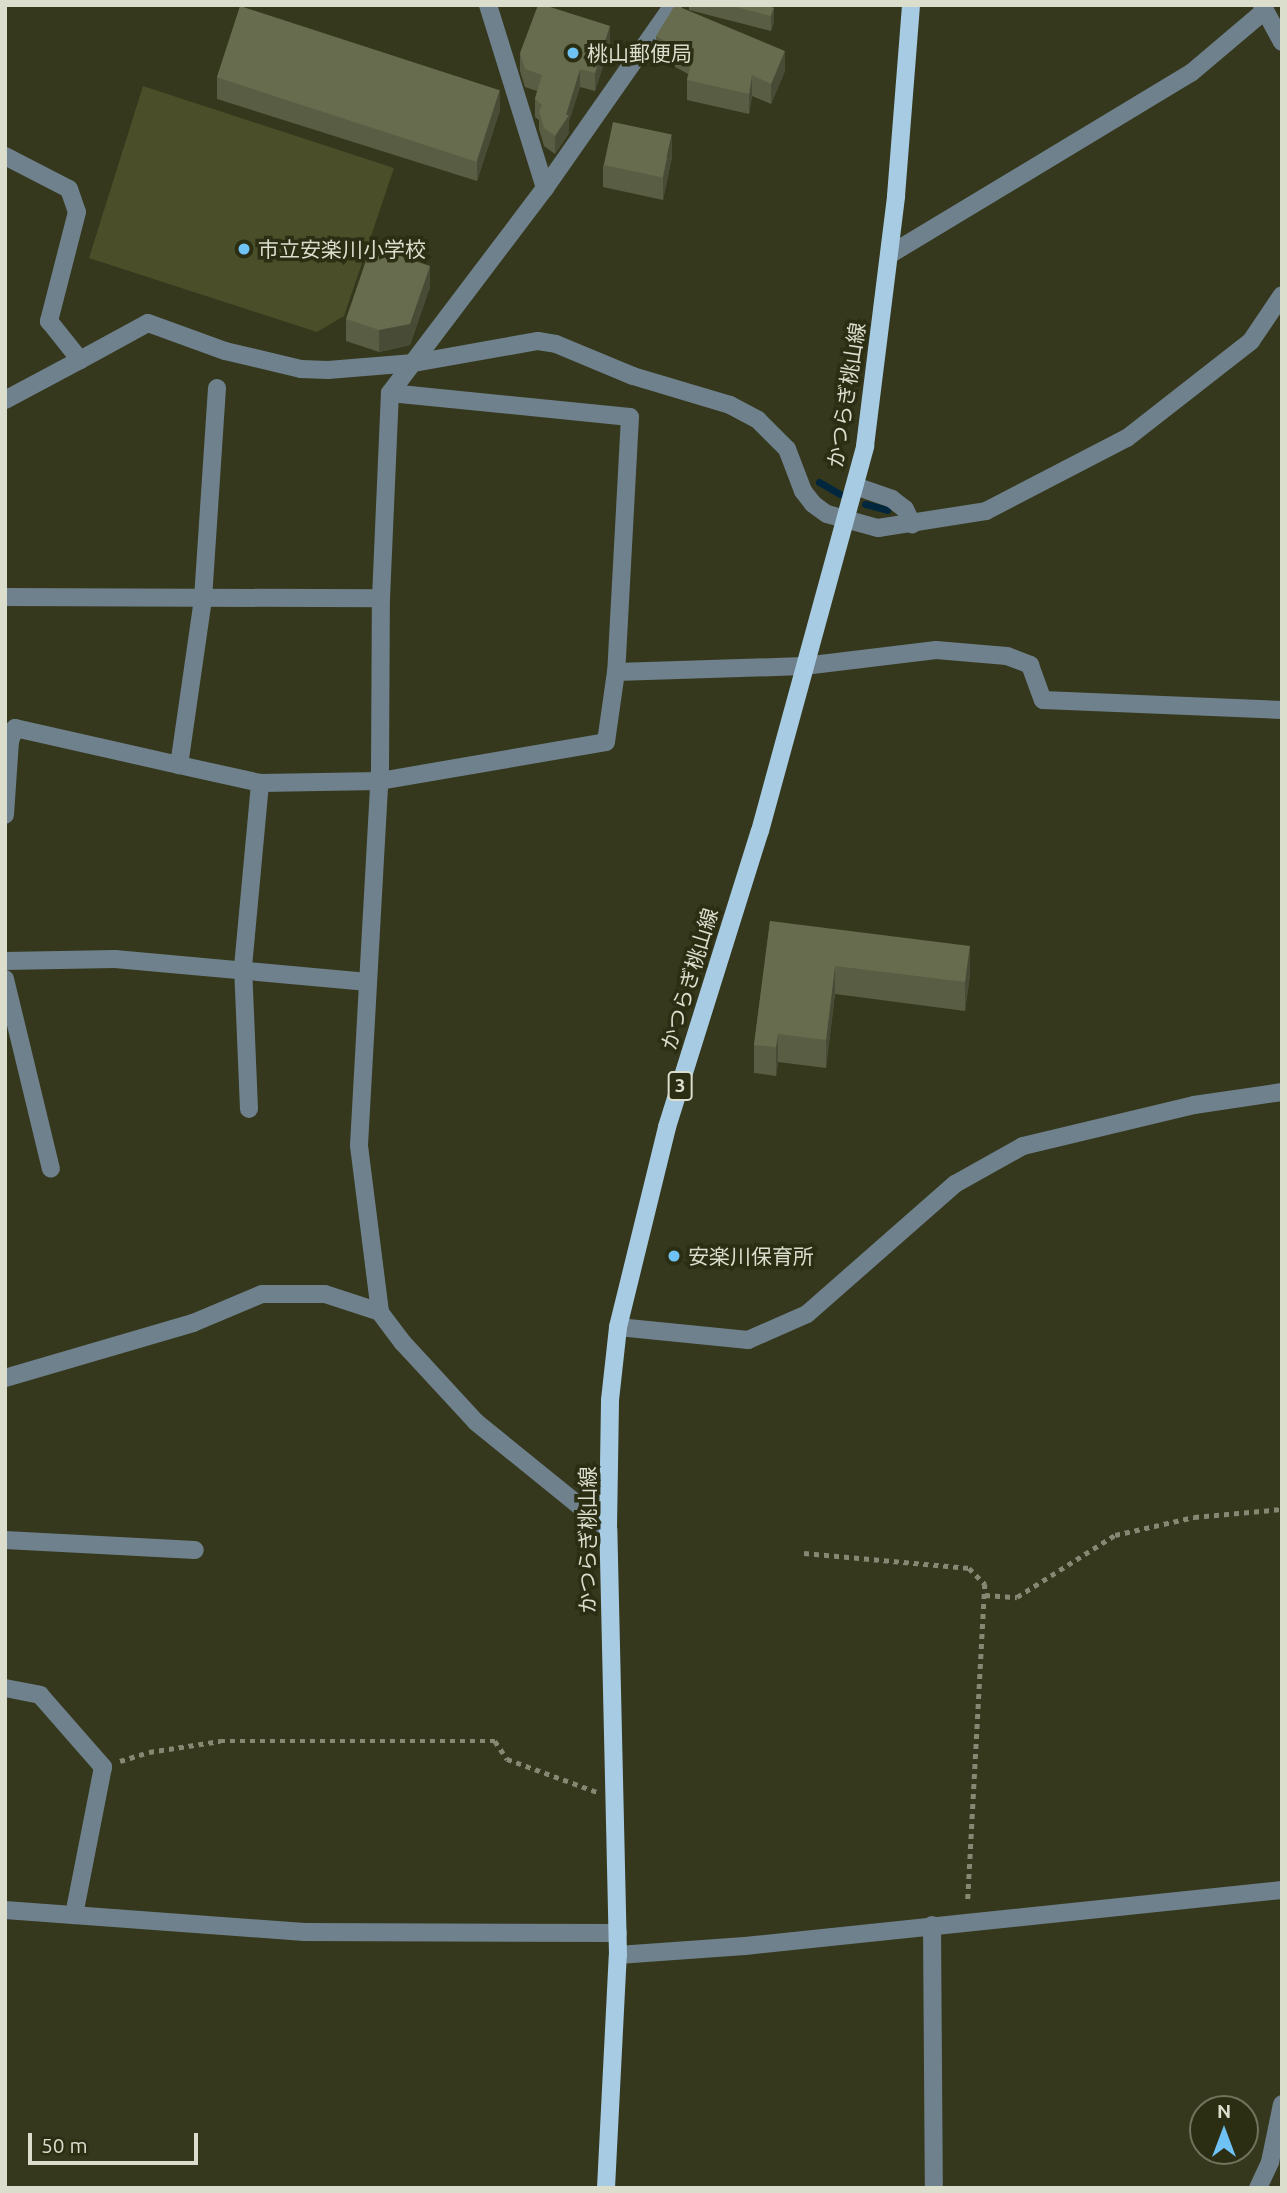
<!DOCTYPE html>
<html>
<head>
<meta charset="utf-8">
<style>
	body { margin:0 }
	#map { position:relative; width:1287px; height:2193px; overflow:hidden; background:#35381d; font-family:Ubuntu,"Noto Sans JP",sans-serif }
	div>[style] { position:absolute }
	.green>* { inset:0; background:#4a4f29 }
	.stream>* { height:7px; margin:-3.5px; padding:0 3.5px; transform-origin:3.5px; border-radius:3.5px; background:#00273d }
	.path>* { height:4.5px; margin-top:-2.25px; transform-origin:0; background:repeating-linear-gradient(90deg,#858872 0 5px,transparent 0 10px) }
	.minor>* { height:18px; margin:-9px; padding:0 9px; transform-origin:9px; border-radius:9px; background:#6f818c }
	.major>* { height:18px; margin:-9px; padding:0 9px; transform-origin:9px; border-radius:9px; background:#a7cbe3 }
	.wall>* { inset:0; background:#595d43 }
	.shaded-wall>* { inset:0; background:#484c37 }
	.building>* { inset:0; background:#676c4e; transform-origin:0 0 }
	.dots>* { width:19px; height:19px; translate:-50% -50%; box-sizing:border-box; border:4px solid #2b2e13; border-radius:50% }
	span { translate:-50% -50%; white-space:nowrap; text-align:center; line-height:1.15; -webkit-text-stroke:7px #2b2e13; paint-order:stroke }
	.shield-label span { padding:2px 5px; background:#2b2e13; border:2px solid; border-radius:5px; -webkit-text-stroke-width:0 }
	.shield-label { font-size:19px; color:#dbddcd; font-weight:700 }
	.poi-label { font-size:21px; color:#dbddcd }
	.left { translate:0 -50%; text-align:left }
	.street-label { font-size:21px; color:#dbddcd }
	.frame { position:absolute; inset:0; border:7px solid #dbddcd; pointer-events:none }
	.north { position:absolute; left:1189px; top:2095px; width:70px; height:70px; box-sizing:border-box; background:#2b2e13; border:2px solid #71745d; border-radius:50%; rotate:0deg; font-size:19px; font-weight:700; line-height:28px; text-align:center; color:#dbddcd }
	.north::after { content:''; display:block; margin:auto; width:24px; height:32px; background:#6fc2f4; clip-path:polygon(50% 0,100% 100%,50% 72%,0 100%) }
	.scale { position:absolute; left:28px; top:2133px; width:170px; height:32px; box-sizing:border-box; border:4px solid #dbddcd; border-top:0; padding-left:9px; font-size:21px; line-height:24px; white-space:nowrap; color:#dbddcd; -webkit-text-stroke:5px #2b2e13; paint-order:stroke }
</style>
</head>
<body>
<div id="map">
	<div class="green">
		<i style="clip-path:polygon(143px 86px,394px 168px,344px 316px,317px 332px,89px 258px)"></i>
	</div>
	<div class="stream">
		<i style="left:819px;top:482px;width:24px;rotate:30deg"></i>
		<i style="left:865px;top:504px;width:23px;rotate:15deg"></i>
	</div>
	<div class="path">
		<i style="left:804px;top:1553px;width:166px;rotate:5.2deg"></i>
		<i style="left:969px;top:1568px;width:23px;rotate:45deg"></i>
		<i style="left:985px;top:1584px;width:319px;rotate:93.1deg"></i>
		<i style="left:985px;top:1595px;width:32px;rotate:4deg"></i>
		<i style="left:1017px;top:1597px;width:116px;rotate:-32.3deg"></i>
		<i style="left:1115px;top:1535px;width:81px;rotate:-12.8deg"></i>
		<i style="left:1194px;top:1517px;width:88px;rotate:-5.2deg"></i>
		<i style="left:120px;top:1761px;width:30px;rotate:-17deg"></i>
		<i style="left:149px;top:1752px;width:72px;rotate:-8.8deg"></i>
		<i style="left:220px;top:1741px;width:275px"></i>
		<i style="left:495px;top:1741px;width:22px;rotate:56deg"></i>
		<i style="left:507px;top:1759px;width:96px;rotate:20.1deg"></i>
	</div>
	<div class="minor">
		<i style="left:488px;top:5px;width:192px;rotate:72.7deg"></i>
		<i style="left:1262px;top:5px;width:42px;rotate:61.6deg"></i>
		<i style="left:5px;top:156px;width:72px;rotate:27.3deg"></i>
		<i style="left:69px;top:189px;width:24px;rotate:71deg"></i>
		<i style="left:77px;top:212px;width:113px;rotate:104.4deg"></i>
		<i style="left:49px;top:321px;width:50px;rotate:51.5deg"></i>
		<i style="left:80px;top:360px;width:77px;rotate:-28.6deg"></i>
		<i style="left:148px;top:323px;width:82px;rotate:20deg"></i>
		<i style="left:225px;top:351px;width:78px;rotate:13.3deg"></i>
		<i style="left:301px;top:369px;width:27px;rotate:2deg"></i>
		<i style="left:328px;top:370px;width:86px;rotate:-4.7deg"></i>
		<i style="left:414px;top:363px;width:126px;rotate:-10.1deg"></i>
		<i style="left:538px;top:341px;width:18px;rotate:9deg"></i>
		<i style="left:556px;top:344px;width:83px;rotate:22.6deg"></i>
		<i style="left:633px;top:376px;width:101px;rotate:16.6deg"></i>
		<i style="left:730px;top:405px;width:32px;rotate:28deg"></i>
		<i style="left:758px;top:420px;width:41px;rotate:45deg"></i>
		<i style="left:787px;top:449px;width:45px;rotate:69.1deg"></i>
		<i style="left:803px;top:491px;width:16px;rotate:52deg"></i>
		<i style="left:813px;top:504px;width:17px;rotate:36deg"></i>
		<i style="left:827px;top:514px;width:53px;rotate:15.4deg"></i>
		<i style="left:878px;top:528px;width:109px;rotate:-8.9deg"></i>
		<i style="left:986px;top:511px;width:159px;rotate:-27.4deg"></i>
		<i style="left:1127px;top:438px;width:157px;rotate:-38deg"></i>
		<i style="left:1251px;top:341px;width:55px;rotate:-56deg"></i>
		<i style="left:889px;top:255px;width:353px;rotate:-31.1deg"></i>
		<i style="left:1191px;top:73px;width:93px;rotate:-40.2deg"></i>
		<i style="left:217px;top:388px;width:211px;rotate:93.8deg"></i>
		<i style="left:203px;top:599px;width:168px;rotate:98.2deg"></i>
		<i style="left:179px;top:765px;width:83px;rotate:12.5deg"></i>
		<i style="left:260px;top:783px;width:120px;rotate:-1deg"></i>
		<i style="left:380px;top:781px;width:229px;rotate:-9.8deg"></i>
		<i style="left:606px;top:742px;width:71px;rotate:-81.9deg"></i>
		<i style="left:390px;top:393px;width:241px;rotate:5.7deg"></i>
		<i style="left:630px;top:417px;width:255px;rotate:93.1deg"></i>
		<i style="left:616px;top:672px;width:188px;rotate:-1.8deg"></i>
		<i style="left:804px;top:666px;width:133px;rotate:-6.9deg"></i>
		<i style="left:936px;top:650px;width:71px;rotate:4.8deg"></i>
		<i style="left:1007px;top:656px;width:25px;rotate:21deg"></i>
		<i style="left:1030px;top:665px;width:37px;rotate:70deg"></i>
		<i style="left:1043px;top:700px;width:239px;rotate:2.4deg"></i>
		<i style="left:5px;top:400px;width:85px;rotate:-28.1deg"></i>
		<i style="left:855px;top:486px;width:39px;rotate:19deg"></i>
		<i style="left:892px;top:499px;width:16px;rotate:38deg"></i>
		<i style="left:905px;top:509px;width:17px;rotate:65deg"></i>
		<i style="left:5px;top:597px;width:376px;rotate:0.2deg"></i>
		<i style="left:5px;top:740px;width:5px;rotate:11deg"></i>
		<i style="left:10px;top:741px;width:74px;rotate:93.9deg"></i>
		<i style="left:10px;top:741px;width:14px;rotate:-69deg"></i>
		<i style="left:15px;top:728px;width:168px;rotate:12.7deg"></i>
		<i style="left:5px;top:961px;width:110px;rotate:-1deg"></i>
		<i style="left:115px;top:959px;width:254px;rotate:5.2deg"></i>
		<i style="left:5px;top:979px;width:195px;rotate:76.4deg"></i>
		<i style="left:249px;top:1109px;width:142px;rotate:-92.4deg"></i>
		<i style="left:243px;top:967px;width:185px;rotate:-84.7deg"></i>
		<i style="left:618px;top:1327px;width:131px;rotate:5.7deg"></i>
		<i style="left:748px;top:1340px;width:64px;rotate:-23.8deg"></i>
		<i style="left:807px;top:1314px;width:197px;rotate:-41.3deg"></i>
		<i style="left:955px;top:1184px;width:78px;rotate:-29.2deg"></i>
		<i style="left:1023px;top:1146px;width:176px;rotate:-13.5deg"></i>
		<i style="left:1194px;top:1105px;width:89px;rotate:-8.4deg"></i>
		<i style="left:5px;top:1378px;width:196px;rotate:-16.3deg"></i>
		<i style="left:193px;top:1323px;width:75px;rotate:-22.8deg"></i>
		<i style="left:262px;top:1294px;width:63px"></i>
		<i style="left:325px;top:1294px;width:58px;rotate:18.1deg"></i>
		<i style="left:608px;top:1529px;width:170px;rotate:-141deg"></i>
		<i style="left:476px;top:1422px;width:108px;rotate:-132.7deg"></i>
		<i style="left:403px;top:1343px;width:39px;rotate:-127deg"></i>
		<i style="left:380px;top:1312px;width:168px;rotate:-97.2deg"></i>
		<i style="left:359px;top:1145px;width:377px;rotate:-86.8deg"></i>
		<i style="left:380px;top:769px;width:171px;rotate:-89.7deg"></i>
		<i style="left:381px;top:598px;width:205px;rotate:-87.5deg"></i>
		<i style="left:390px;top:393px;width:257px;rotate:-52.9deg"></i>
		<i style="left:545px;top:188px;width:223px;rotate:-55deg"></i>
		<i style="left:5px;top:1540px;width:190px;rotate:3deg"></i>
		<i style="left:5px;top:1688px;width:36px;rotate:11deg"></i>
		<i style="left:40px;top:1695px;width:96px;rotate:48.8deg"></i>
		<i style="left:103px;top:1767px;width:151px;rotate:101.1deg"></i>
		<i style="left:5px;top:1910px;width:300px;rotate:4.2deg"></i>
		<i style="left:304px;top:1932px;width:314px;rotate:0.2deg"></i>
		<i style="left:932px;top:1925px;width:263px;rotate:89.6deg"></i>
		<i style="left:618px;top:1955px;width:127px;rotate:-4.1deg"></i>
		<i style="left:745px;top:1946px;width:540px;rotate:-5.95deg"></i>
		<i style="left:1258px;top:2188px;width:29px;rotate:-65deg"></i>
		<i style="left:1270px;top:2162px;width:59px;rotate:-78.3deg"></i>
	</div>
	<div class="major">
		<i style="left:606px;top:2188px;width:233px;rotate:-87.1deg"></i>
		<i style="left:618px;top:1955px;width:426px;rotate:-91.3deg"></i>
		<i style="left:608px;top:1529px;width:129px;rotate:-89.1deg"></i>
		<i style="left:610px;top:1400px;width:73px;rotate:-83.7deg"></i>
		<i style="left:618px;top:1327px;width:206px;rotate:-76.2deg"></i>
		<i style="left:667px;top:1127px;width:310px;rotate:-72.6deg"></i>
		<i style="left:760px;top:831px;width:399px;rotate:-74.7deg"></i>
		<i style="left:865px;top:446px;width:252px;rotate:-82.9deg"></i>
		<i style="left:896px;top:196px;width:192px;rotate:-85.5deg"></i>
	</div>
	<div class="wall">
		<i style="clip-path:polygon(689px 5px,768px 5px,774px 22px,771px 31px,689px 10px)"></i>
		<i style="clip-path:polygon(656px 36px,785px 71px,771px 104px,752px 96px,749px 114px,687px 100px,687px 80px,688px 74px,656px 56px)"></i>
		<i style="clip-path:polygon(610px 44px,595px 91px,580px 87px,569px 121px,569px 133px,555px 154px,544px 146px,539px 129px,539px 120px,535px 117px,535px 99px,537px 91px,525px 87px,520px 71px,520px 53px)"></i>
		<i style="clip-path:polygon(217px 77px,500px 110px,477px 181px,217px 99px)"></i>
		<i style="clip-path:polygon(672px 157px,663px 200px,603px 187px,603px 165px)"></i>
		<i style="clip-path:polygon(430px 287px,410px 345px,379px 352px,346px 341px,346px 319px)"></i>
		<i style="clip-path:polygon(770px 921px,970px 975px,965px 1011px,835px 994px,826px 1068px,778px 1062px,776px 1076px,754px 1073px,754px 1045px)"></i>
	</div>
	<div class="shaded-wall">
		<i style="clip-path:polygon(774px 8px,774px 22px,771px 31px,771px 16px)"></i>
		<i style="clip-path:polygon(610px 26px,610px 44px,595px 91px,595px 73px)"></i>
		<i style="clip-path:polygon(785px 51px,785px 71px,771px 104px,771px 84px)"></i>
		<i style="clip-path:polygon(580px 69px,580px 87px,569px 121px,569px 133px,555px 154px,555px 136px,566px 115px)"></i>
		<i style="clip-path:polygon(752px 75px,752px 96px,749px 114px,749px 94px)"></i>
		<i style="clip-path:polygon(500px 88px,500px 110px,477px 181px,477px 159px)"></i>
		<i style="clip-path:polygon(672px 135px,672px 157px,663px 200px,663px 178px)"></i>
		<i style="clip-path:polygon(430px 266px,430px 287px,410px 345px,379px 352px,379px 330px)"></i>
		<i style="clip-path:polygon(970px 946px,970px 975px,965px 1011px,965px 982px)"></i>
		<i style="clip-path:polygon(835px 966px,835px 994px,826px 1068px,826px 1040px)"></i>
		<i style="clip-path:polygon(778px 1034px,778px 1062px,776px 1076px,776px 1047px)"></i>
	</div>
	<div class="building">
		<i style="clip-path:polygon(538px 5px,544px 5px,610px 26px,595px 73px,580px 69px,566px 115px,569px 115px,555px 136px,544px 128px,539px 111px,542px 105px,535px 99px,542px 75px,525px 69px,520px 53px)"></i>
		<i style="clip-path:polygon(675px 5px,785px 51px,771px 84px,752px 75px,749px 94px,687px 80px,693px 57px,656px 36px)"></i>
		<i style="clip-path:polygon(728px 5px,768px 5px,774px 8px,771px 16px)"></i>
		<i style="left:240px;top:6px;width:273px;height:75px;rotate:18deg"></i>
		<i style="left:613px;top:122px;width:60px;height:44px;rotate:12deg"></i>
		<i style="clip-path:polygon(371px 246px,430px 266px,410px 324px,379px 330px,346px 319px)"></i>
		<i style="clip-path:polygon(770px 921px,970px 946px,965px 982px,835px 966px,826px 1040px,778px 1034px,776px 1047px,754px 1045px)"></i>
	</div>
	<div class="dots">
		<i style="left:573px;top:53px;background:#6fc2f4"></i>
		<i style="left:244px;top:249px;background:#6fc2f4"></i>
		<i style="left:674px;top:1256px;background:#6fc2f4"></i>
	</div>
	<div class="shield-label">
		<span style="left:680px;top:1086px">3</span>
	</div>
	<div class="poi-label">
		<span class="left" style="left:587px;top:53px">桃山郵便局</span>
		<span class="left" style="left:258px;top:249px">市立安楽川小学校</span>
		<span class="left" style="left:688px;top:1256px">安楽川保育所</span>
	</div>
	<div class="street-label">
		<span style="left:846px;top:395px;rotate:-81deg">かつらぎ桃山線</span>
		<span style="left:689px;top:979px;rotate:-73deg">かつらぎ桃山線</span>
		<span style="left:587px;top:1540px;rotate:-90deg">かつらぎ桃山線</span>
	</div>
	<div class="frame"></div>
	<div class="north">N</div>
	<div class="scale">50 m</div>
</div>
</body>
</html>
